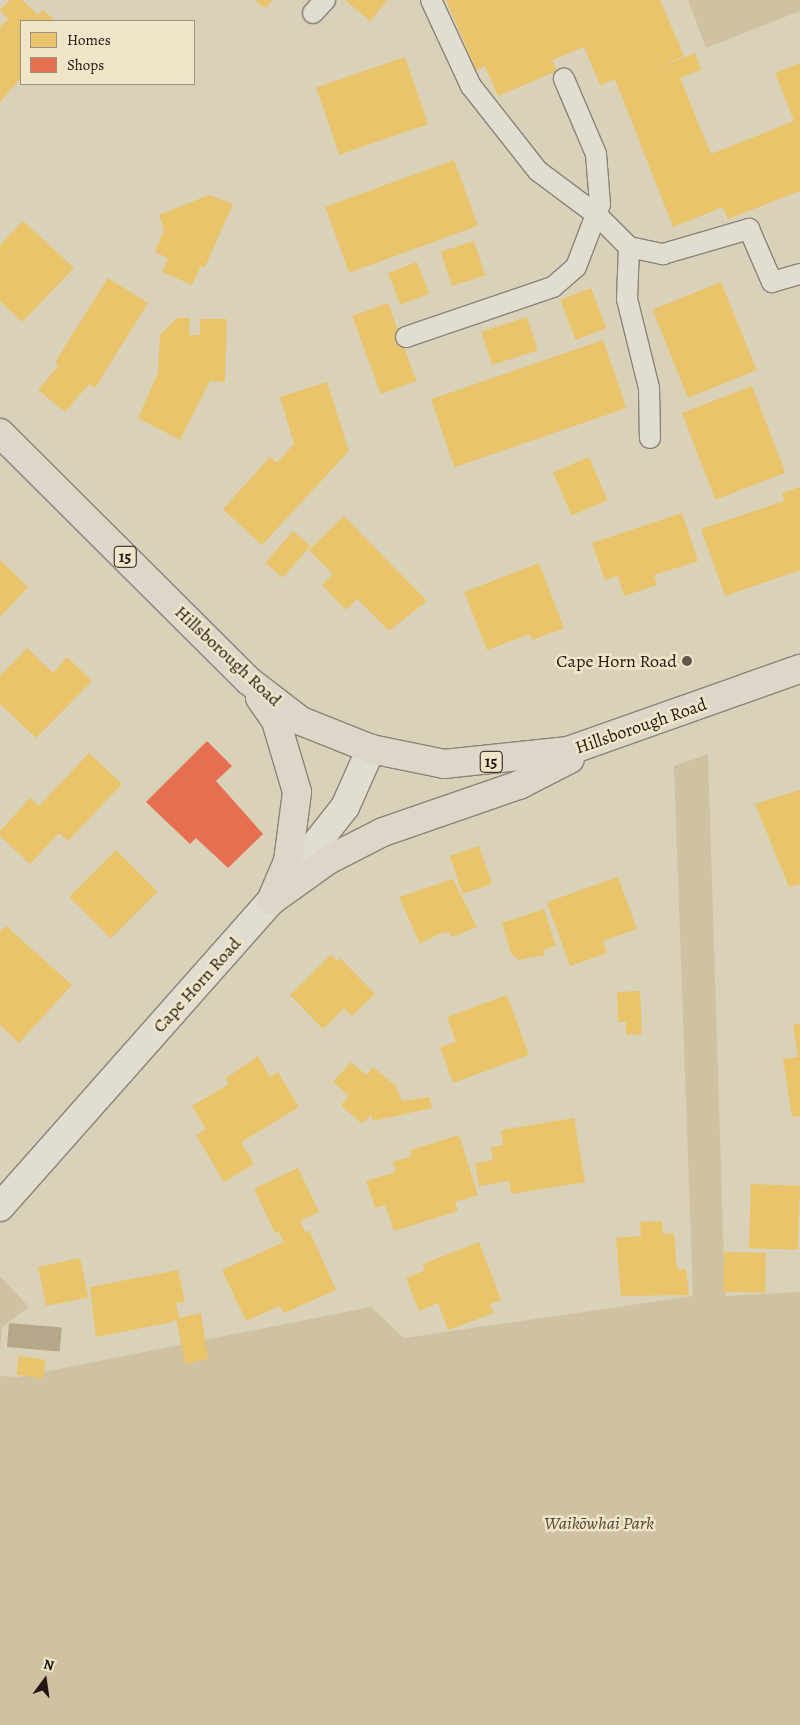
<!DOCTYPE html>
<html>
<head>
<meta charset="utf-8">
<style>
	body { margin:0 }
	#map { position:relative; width:800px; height:1725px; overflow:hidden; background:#d9d1b8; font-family:Alegreya,serif }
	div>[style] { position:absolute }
	.green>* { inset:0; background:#cfc2a2 }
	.water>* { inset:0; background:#b4a78a; transform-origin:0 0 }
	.homes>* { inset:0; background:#e9c46a; transform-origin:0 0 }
	.shops>* { inset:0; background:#e76f51 }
	.roads { filter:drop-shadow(1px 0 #8a8476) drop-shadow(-1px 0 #8a8476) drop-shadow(0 1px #8a8476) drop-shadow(0 -1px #8a8476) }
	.lane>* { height:20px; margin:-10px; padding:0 10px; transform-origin:10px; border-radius:10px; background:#e1ddd1 }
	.street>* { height:28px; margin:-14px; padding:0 14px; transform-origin:14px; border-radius:14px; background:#e1ddd1 }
	.primary>* { height:28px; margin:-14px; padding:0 14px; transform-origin:14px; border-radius:14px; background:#dcd7c9 }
	.dots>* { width:14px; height:14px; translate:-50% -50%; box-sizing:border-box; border:2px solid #efe5c8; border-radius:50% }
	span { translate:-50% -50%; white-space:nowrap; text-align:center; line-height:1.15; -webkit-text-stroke:5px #efe5c8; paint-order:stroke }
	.shield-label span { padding:1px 4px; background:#efe5c8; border:1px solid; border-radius:4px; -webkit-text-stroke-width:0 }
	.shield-label { font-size:16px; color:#231510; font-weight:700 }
	.street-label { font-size:18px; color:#231510 }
	.poi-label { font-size:18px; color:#231510 }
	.right { translate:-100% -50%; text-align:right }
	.park-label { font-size:18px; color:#544536; font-style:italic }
	.legend { position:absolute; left:20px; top:20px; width:175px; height:65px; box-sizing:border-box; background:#efe5c8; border:1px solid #9d927e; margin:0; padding:6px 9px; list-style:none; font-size:15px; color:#231510 }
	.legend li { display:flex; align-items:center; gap:10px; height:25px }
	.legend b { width:25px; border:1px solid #9d927e }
	.north { position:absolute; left:20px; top:1655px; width:50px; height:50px; -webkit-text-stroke:4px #efe5c8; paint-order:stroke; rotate:14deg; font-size:14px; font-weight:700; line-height:20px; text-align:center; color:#231510 }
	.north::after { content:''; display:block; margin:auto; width:18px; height:22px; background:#231510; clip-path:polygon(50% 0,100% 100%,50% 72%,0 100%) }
</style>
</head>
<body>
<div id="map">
	<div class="green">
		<i style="clip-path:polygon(688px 0,800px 0,800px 11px,706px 48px)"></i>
		<i style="clip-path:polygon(708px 754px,725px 1296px,800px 1292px,800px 1725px,0 1725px,0 1376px,18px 1377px,371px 1307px,404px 1338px,693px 1296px,674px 766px)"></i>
		<i style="clip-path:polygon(0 1276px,29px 1307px,2px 1327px,0 1352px)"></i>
	</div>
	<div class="water">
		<i style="left:9px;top:1323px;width:53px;height:24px;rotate:5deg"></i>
	</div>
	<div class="homes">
		<i style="clip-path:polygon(10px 0,22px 0,38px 15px,43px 10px,56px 21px,21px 21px,21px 78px,0 102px,0 27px,8px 19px,0 10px)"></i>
		<i style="clip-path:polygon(254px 0,272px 0,266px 8px)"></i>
		<i style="clip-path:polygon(345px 0,388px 0,370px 21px)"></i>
		<i style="clip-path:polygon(446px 0,660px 0,684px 56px,661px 67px,695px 53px,701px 70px,680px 78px,711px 154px,794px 121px,775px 73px,800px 63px,800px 191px,728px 219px,723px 207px,673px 227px,615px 79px,600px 85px,584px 47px,552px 60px,557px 71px,498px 96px,485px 66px,476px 70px)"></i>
		<i style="left:405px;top:57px;width:71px;height:94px;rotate:71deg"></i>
		<i style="left:454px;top:160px;width:70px;height:137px;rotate:70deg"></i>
		<i style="clip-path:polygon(209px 195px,233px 204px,205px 267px,201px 266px,192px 285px,162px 272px,168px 258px,155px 252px,164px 229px,159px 215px)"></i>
		<i style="clip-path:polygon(23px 221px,74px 268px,22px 322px,0 301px,0 245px)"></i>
		<i style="left:474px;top:241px;width:36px;height:35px;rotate:72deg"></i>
		<i style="left:417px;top:262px;width:34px;height:31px;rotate:69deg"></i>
		<i style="clip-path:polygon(108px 278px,148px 303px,95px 388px,89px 384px,65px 412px,38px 390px,59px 365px,55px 362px)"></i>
		<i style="left:721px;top:282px;width:95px;height:74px;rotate:68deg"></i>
		<i style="left:591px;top:288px;width:43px;height:33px;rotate:69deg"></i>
		<i style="left:388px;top:303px;width:83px;height:38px;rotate:70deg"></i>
		<i style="left:527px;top:317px;width:35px;height:48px;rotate:72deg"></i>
		<i style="clip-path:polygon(177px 318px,190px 318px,189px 335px,200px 335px,200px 319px,227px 319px,225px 382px,210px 381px,180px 440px,138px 418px,158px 373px,160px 335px)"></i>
		<i style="left:603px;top:340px;width:72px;height:182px;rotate:71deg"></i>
		<i style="clip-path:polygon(327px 382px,349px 451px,262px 545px,223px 509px,270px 457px,277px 463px,294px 444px,280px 397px)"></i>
		<i style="left:752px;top:386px;width:93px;height:75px;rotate:69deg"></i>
		<i style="left:589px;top:457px;width:47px;height:39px;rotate:67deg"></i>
		<i style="clip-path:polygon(800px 487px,800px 570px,725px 596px,701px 529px,784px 501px,782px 493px)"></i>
		<i style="clip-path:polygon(682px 513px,698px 561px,654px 575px,657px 585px,624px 596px,618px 576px,605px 580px,592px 543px)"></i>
		<i style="clip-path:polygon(344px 516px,427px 601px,389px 631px,357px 599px,346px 610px,322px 585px,333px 574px,309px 550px)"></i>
		<i style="left:293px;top:531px;width:23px;height:42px;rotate:41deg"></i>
		<i style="clip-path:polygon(0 560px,28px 587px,0 617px)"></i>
		<i style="clip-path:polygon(539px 563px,564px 628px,532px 640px,530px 634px,487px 650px,464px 592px)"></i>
		<i style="clip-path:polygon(27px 648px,53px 673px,67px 657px,92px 681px,36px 738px,0 704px,0 676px)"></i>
		<i style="clip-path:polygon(89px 753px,122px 784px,68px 841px,59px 833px,30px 864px,0 836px,0 831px,30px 798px,39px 806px)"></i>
		<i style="clip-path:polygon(800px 790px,800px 884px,789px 887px,755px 804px)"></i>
		<i style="left:479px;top:846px;width:40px;height:31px;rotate:71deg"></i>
		<i style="left:116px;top:850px;width:59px;height:66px;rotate:45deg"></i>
		<i style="clip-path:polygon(618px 877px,637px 929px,603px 941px,607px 953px,570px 966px,547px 902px)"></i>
		<i style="clip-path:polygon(453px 879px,477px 927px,452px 937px,449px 932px,438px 934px,420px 944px,399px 897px)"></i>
		<i style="clip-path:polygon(544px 909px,556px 946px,543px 950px,545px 955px,518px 960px,511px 953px,502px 923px)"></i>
		<i style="clip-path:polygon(6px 926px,72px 985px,19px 1043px,0 1025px,0 932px)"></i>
		<i style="clip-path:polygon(330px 955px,337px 961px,340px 958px,375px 994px,352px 1016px,344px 1008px,323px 1029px,290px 995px)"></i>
		<i style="clip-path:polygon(640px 991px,642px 1034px,626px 1035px,626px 1022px,618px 1022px,617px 992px)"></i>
		<i style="clip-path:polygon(507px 995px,529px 1055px,453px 1083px,440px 1047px,456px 1042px,447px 1017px)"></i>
		<i style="clip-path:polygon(800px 1024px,800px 1116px,792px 1117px,783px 1059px,798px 1057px,793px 1025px)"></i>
		<i style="clip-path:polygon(258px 1056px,270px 1077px,278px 1072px,299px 1107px,241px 1142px,254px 1164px,224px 1182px,196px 1135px,206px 1129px,192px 1106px,229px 1084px,225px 1079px)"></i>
		<i style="clip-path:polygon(351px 1062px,366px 1075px,373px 1067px,396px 1086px,402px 1101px,429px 1097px,432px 1108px,373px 1121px,371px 1115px,362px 1124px,341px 1105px,349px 1096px,333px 1082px)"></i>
		<i style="clip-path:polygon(574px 1118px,585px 1182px,511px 1194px,509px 1181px,479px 1186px,475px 1163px,493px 1160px,491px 1147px,503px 1145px,501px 1130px)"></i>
		<i style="clip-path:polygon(459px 1135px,478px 1195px,455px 1202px,458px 1211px,394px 1231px,385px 1205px,375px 1208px,366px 1181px,396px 1172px,393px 1162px,412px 1156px,410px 1150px)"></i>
		<i style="clip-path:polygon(298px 1168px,319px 1212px,300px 1221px,305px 1232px,309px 1230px,336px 1290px,284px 1313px,280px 1306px,246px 1321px,222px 1270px,284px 1242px,278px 1231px,275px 1233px,254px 1189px)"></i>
		<i style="left:751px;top:1184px;width:49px;height:64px;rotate:2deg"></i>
		<i style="clip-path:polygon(662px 1221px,663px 1234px,674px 1233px,677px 1269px,686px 1269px,689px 1295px,621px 1296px,616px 1238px,641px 1236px,640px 1222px)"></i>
		<i style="clip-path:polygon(479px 1242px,501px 1300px,490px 1304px,494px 1313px,448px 1330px,438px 1303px,419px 1311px,406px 1278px,425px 1270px,423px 1264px)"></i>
		<i style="left:724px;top:1252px;width:42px;height:40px;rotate:1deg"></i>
		<i style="left:80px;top:1258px;width:40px;height:43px;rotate:78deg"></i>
		<i style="clip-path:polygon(178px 1270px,185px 1302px,176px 1303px,179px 1318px,201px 1313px,208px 1359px,185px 1364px,176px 1318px,173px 1322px,96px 1337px,90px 1287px)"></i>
		<i style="left:19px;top:1356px;width:27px;height:19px;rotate:8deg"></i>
	</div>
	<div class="shops">
		<i style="clip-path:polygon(207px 741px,232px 766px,216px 781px,263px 834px,228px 868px,196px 838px,190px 844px,146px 802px)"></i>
	</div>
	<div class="roads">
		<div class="lane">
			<i style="left:431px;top:0;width:95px;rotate:65.1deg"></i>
			<i style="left:471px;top:86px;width:108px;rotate:51.8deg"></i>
			<i style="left:538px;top:171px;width:74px;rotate:36.7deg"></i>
			<i style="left:597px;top:215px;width:45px;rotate:45deg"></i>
			<i style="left:629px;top:247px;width:52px;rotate:92.2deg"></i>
			<i style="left:627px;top:299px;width:92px;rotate:76.1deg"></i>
			<i style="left:649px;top:388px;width:50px;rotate:88.9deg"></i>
			<i style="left:313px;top:13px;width:18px;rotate:-47deg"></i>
			<i style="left:629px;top:247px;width:35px;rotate:12deg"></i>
			<i style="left:663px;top:254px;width:90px;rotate:-16.2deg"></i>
			<i style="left:749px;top:229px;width:58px;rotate:66.5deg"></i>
			<i style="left:772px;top:282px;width:29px;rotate:-16deg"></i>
			<i style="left:406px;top:337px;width:155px;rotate:-18.8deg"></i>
			<i style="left:553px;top:287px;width:30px;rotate:-41deg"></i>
			<i style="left:576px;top:267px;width:67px;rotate:-69.1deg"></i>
			<i style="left:600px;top:204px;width:50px;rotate:-94.6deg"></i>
			<i style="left:596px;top:154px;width:82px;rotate:-113.1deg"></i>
		</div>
		<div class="street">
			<i style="left:0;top:1207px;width:409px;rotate:-48.5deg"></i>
			<i style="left:271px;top:901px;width:120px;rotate:-51.8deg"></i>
			<i style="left:345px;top:807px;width:64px;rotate:-65.9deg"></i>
		</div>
		<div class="primary">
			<i style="left:0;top:433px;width:351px;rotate:44.9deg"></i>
			<i style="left:249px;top:681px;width:66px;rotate:37.6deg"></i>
			<i style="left:301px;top:721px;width:75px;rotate:21.8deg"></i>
			<i style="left:371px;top:749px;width:75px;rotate:11.6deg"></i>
			<i style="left:444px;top:764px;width:125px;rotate:-6deg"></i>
			<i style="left:568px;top:751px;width:246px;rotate:-19.5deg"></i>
			<i style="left:260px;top:698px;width:28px;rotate:55deg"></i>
			<i style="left:276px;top:721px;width:74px;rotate:73.5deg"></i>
			<i style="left:297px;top:792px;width:70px;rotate:97.4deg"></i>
			<i style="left:288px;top:861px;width:43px;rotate:113deg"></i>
			<i style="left:271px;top:901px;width:70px;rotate:-35.7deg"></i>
			<i style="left:328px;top:860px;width:62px;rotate:-27deg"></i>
			<i style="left:383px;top:832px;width:144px;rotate:-19.1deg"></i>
			<i style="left:519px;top:785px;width:57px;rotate:-27deg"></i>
		</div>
	</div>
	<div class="dots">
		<i style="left:687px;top:661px;background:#63574b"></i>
	</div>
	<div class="shield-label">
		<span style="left:125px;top:557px">15</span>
		<span style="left:491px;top:762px">15</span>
	</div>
	<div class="street-label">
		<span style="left:228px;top:656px;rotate:43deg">Hillsborough Road</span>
		<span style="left:641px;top:726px;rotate:-19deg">Hillsborough Road</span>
		<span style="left:197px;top:985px;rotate:-48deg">Cape Horn Road</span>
	</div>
	<div class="poi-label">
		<span class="right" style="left:677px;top:661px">Cape Horn Road</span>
	</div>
	<div class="park-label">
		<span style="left:599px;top:1523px">Waikōwhai Park</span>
	</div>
	<ul class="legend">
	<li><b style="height:14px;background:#e9c46a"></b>Homes</li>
	<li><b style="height:14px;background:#e76f51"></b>Shops</li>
	</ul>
	<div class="north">N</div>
</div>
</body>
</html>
